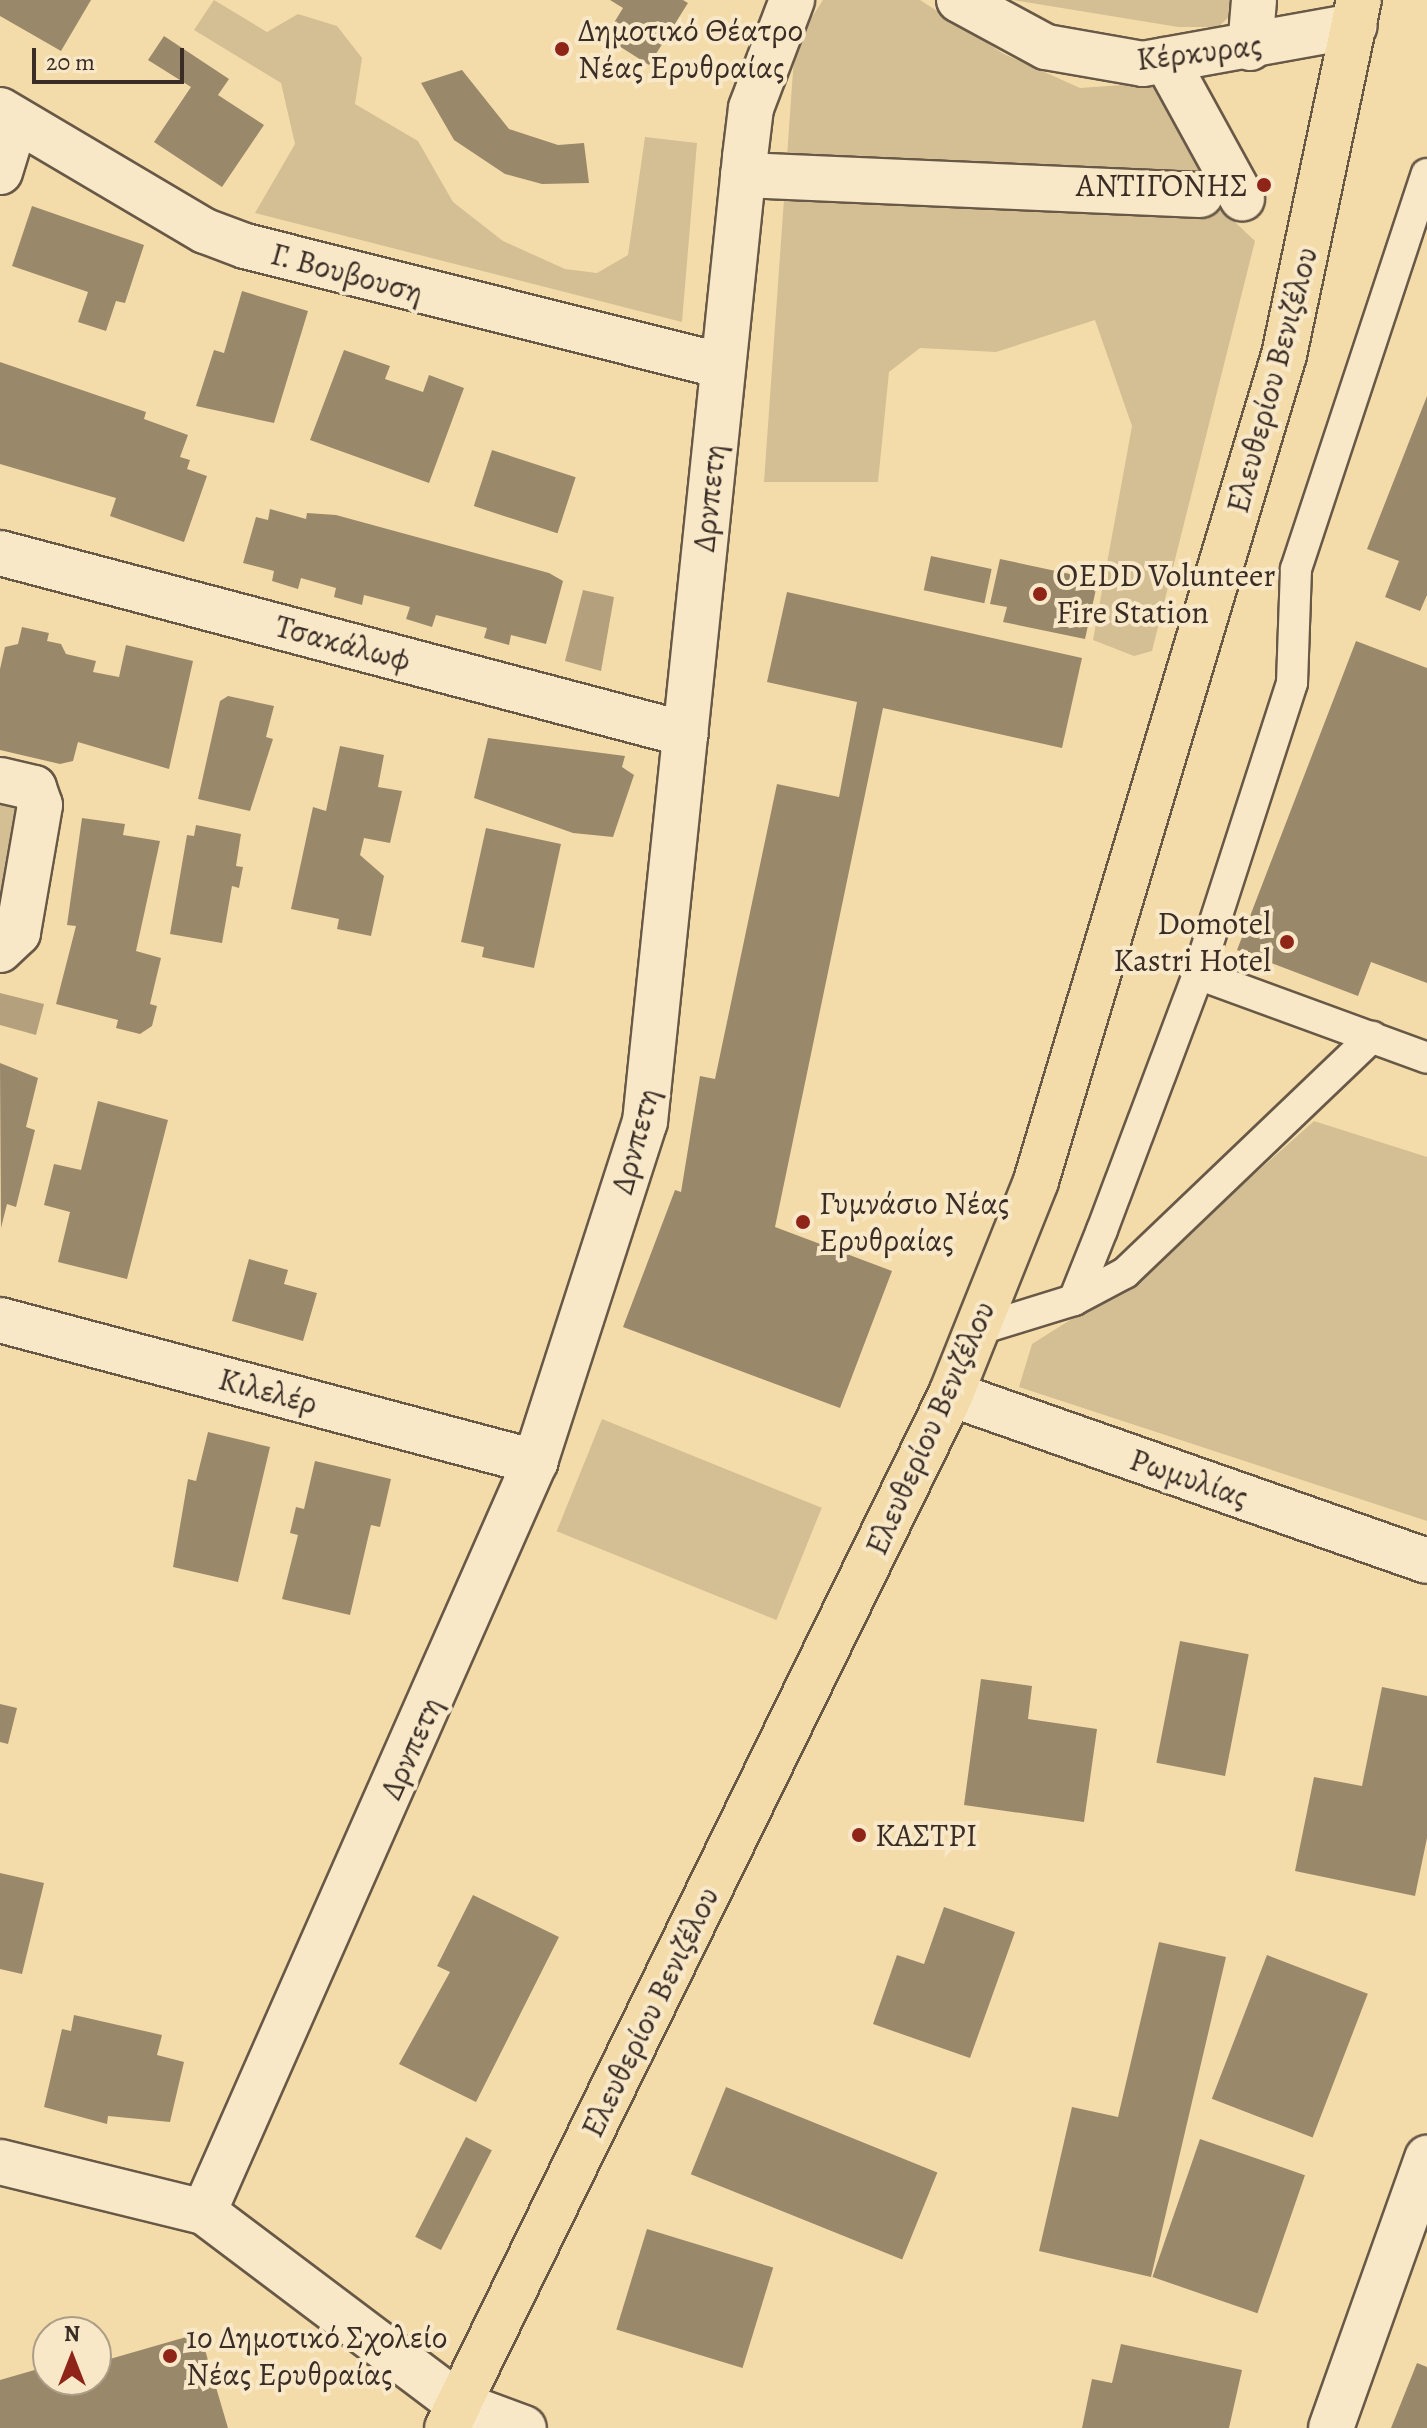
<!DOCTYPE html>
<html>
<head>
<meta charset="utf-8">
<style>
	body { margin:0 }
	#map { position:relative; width:1427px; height:2428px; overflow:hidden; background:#f4dcaa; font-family:Alegreya,serif }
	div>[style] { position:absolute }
	.green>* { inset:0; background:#d4be94; transform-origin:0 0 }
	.water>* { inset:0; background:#b4a07d }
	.building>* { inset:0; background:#9a886b; transform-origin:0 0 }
	.roads { filter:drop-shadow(2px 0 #685947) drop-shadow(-2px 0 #685947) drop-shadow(0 2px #685947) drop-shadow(0 -2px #685947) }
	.lane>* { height:30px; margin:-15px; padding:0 15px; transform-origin:15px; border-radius:15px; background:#f8e8c8 }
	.street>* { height:44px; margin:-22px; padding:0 22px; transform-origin:22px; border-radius:22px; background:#f8e8c8 }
	.primary>* { height:44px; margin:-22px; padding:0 22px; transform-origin:22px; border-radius:22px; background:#f4dcaa }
	.dots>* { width:22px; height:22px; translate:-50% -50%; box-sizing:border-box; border:4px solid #f8e8c8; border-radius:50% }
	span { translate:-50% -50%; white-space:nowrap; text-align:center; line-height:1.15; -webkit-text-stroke:8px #f8e8c8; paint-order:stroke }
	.poi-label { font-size:32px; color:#392d26 }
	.left { translate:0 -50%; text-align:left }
	.right { translate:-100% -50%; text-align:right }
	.street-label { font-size:32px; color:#392d26 }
	.north { position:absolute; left:32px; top:2316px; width:80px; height:80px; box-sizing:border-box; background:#f8e8c8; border:2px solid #ac9d87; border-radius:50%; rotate:0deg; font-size:22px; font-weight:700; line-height:32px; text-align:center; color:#392d26 }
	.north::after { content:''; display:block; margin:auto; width:28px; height:36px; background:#8f2418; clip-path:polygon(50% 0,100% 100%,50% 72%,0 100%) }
	.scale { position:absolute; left:32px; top:48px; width:152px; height:36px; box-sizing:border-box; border:4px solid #392d26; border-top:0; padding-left:10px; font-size:24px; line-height:28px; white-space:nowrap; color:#392d26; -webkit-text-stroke:6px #f8e8c8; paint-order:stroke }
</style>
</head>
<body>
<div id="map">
	<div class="green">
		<i style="clip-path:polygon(214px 0,267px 32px,298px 14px,337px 26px,362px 58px,355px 104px,418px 141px,453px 202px,503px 241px,565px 269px,597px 273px,628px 255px,645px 137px,697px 143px,682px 322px,255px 213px,295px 144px,281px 83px,194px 30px)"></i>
		<i style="clip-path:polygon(823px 0,920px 0,1004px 54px,1080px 88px,1166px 82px,1236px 223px,1255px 241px,1152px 651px,1134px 656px,1093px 640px,1132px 426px,1095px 320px,996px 352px,920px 348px,889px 372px,878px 482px,764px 482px,795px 43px)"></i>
		<i style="clip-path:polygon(1013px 0,1232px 0,1231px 15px,1218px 27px,1178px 27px)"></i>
		<i style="clip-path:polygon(0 793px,17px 797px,28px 817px,0 919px)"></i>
		<i style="clip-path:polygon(1314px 1121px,1427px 1157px,1427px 1521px,1019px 1387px,1032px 1344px,1140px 1276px)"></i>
		<i style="left:602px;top:1419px;width:237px;height:121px;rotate:22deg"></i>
	</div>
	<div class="water">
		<i style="clip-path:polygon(583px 590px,614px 597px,601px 671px,565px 661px)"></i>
		<i style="clip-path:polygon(0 993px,44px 1004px,36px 1035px,0 1025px)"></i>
	</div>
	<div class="building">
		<i style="clip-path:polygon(0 0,91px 0,61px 51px,0 16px)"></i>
		<i style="clip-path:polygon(610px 0,683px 0,688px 3px,649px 65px,619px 46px,615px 21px,623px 8px)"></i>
		<i style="clip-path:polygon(164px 36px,229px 79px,218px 95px,264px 125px,222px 187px,154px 142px,191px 87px,148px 60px)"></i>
		<i style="clip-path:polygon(462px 70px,509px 129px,558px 145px,584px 143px,589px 183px,542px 184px,505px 174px,454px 140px,421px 83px)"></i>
		<i style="clip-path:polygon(32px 206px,144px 245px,125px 303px,116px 301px,106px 331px,78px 322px,88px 292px,12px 266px)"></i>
		<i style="clip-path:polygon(242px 291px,308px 311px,274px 423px,196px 406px,214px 350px,224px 353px)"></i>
		<i style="clip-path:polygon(344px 350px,390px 366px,385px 379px,423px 392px,429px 375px,464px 388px,429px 483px,310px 440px)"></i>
		<i style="clip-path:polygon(0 362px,146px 412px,144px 419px,188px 435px,180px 457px,190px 460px,187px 469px,207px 476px,184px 542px,110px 516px,116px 498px,0 464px)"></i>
		<i style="clip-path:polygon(1427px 396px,1427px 595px,1420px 611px,1385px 597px,1399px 561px,1367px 549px)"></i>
		<i style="left:492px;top:450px;width:88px;height:59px;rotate:18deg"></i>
		<i style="clip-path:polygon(270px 509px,306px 519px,307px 513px,336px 515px,549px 573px,563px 581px,546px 644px,511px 635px,509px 645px,484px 638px,487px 628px,436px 615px,432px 627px,406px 619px,410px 607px,364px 595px,362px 605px,334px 597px,336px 588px,301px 578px,298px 589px,272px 581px,274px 571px,243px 563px,256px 517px,268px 520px)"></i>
		<i style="left:931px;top:556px;width:62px;height:35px;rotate:12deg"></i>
		<i style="clip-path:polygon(1000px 559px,1098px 580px,1085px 639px,1003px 622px,1007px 607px,990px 604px)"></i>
		<i style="clip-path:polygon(787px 592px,1082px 658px,1062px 748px,883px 708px,775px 1227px,892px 1271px,840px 1408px,623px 1327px,675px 1190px,681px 1192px,700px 1076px,715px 1079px,777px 784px,839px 797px,857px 702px,767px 682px)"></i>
		<i style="clip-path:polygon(22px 627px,49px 633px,47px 641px,61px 644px,66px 654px,96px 661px,93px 672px,119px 677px,126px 645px,193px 661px,169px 769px,78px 742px,73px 761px,60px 764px,0 750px,0 669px,5px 647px,18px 644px)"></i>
		<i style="clip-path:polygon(1356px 641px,1427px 668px,1427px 983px,1371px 962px,1358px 996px,1237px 950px)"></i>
		<i style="clip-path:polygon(228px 696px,274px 706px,266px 737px,273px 739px,250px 811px,198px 799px,220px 701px)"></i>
		<i style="clip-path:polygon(488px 738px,625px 756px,622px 767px,634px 775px,613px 837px,573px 833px,474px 798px)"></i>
		<i style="clip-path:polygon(340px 746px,384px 755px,378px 787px,402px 791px,390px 843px,364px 838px,360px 855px,384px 876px,371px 936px,337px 929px,339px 919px,291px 909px,313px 807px,326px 811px)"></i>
		<i style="clip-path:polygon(82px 818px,125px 824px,123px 835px,160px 841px,136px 951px,161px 958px,150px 1004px,157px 1006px,152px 1026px,140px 1034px,116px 1028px,118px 1020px,56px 1004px,76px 926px,67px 925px)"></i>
		<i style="clip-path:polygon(196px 825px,241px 834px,236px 866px,243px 867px,239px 888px,232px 886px,222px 943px,170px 934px,187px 835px,194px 836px)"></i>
		<i style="clip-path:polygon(486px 828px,561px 844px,534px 968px,482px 957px,484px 947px,461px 942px)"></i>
		<i style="clip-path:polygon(0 1063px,38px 1078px,26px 1127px,35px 1130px,16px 1207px,7px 1204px,1px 1228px)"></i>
		<i style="clip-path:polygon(98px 1101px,168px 1120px,127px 1279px,58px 1262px,70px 1212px,44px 1205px,54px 1164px,81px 1170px)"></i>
		<i style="clip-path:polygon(249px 1259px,288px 1270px,284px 1284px,317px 1293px,303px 1341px,232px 1321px)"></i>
		<i style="clip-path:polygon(208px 1432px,270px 1447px,238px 1582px,173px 1567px,188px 1479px,196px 1481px)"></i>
		<i style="clip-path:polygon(315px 1461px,391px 1479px,380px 1527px,371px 1525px,350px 1615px,282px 1599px,298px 1535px,290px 1533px,296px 1507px,304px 1509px)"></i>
		<i style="left:1180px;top:1641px;width:70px;height:124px;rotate:11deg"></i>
		<i style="clip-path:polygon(981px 1679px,1032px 1686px,1028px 1719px,1097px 1729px,1084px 1822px,964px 1805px)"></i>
		<i style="clip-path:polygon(1382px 1687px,1427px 1696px,1427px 1838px,1415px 1896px,1295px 1871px,1314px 1777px,1362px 1786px)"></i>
		<i style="clip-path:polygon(0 1704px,17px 1708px,8px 1744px,0 1742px)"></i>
		<i style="clip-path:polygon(0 1873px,44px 1883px,22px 1974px,0 1969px)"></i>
		<i style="clip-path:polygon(473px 1895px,559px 1937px,476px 2102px,399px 2064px,450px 1972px,437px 1966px)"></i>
		<i style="clip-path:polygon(944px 1907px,1015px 1932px,970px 2058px,873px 2024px,897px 1955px,924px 1964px)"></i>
		<i style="clip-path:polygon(1159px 1942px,1226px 1957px,1151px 2277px,1039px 2251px,1072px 2107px,1118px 2117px)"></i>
		<i style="left:1267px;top:1955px;width:108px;height:154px;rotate:21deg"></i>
		<i style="clip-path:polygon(74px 2015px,162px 2035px,157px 2055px,184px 2062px,170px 2122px,108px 2116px,107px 2124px,44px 2107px,62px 2029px,71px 2031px)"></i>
		<i style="left:726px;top:2087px;width:228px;height:94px;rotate:22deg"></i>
		<i style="left:466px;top:2137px;width:29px;height:112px;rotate:27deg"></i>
		<i style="left:1200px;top:2139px;width:111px;height:146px;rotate:19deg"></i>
		<i style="left:647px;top:2229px;width:132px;height:105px;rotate:17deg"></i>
		<i style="clip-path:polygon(200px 2333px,228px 2428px,0 2428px,0 2380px,45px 2367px,48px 2380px,96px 2380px,96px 2363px)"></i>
		<i style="clip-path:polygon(1121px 2344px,1242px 2370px,1229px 2428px,1082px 2428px,1092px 2379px,1112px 2383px)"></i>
		<i style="clip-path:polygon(1417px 2363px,1427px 2367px,1427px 2428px,1391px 2428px)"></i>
	</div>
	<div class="roads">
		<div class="lane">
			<i style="left:1198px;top:974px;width:244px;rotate:20.1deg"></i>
			<i style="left:1074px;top:1300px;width:58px;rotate:-27.9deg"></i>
			<i style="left:1125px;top:1273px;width:342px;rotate:-43.7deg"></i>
			<i style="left:977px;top:1330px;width:102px;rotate:-17.2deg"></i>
			<i style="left:1074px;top:1300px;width:75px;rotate:-68.2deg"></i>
			<i style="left:1102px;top:1230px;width:273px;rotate:-69.4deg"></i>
			<i style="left:1198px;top:974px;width:306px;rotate:-72.1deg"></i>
			<i style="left:1292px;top:683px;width:114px;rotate:-88deg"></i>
			<i style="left:1296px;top:569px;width:416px;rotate:-71.7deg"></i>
		</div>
		<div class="street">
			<i style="left:959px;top:0;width:99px;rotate:28.4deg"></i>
			<i style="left:1046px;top:47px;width:98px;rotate:9.9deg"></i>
			<i style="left:1143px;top:64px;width:215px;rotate:-10.2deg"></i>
			<i style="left:1250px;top:48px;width:48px;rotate:-85.2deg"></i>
			<i style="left:1166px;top:60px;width:158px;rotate:61.2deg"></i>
			<i style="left:0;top:110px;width:238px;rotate:30.6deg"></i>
			<i style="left:205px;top:231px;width:43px;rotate:20.6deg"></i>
			<i style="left:245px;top:246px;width:492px;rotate:14.1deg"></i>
			<i style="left:0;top:172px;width:54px;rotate:-72.9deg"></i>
			<i style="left:743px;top:175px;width:458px;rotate:2.5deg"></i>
			<i style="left:0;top:553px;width:709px;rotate:14.8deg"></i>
			<i style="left:0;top:780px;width:35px;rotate:13deg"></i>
			<i style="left:34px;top:788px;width:18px;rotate:71deg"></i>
			<i style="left:40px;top:805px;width:130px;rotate:99.8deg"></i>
			<i style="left:18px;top:933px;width:25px;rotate:137deg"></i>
			<i style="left:0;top:1320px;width:554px;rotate:14.86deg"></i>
			<i style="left:951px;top:1394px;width:504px;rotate:19.33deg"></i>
			<i style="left:0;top:2162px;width:210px;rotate:13.8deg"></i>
			<i style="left:204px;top:2212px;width:319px;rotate:37deg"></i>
			<i style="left:459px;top:2404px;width:69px;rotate:20.3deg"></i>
			<i style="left:204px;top:2212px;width:820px;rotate:-66.19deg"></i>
			<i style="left:535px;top:1462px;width:357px;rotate:-72.1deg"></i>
			<i style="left:645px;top:1122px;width:970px;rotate:-84.08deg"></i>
			<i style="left:745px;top:157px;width:49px;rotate:-83deg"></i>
			<i style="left:751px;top:108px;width:116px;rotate:-69.2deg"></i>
			<i style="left:1331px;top:2428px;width:287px;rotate:-70.4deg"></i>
		</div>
		<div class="primary">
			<i style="left:447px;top:2428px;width:1150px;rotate:-64.01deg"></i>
			<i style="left:951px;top:1394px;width:229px;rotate:-68.2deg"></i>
			<i style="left:1036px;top:1181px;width:862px;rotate:-73.29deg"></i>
			<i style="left:1284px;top:355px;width:363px;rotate:-78.1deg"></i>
		</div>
	</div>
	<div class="dots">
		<i style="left:562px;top:49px;background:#8f2418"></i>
		<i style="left:1264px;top:185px;background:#8f2418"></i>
		<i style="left:1040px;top:594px;background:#8f2418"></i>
		<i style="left:1287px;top:942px;background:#8f2418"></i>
		<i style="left:803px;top:1222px;background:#8f2418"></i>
		<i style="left:859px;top:1835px;background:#8f2418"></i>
		<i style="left:170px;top:2356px;background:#8f2418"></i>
	</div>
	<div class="poi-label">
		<span class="left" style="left:578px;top:49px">Δημοτικό Θέατρο<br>Νέας Ερυθραίας</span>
		<span class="right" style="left:1248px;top:185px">ΑΝΤΙΓΟΝΗΣ</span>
		<span class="left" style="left:1056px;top:594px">OEDD Volunteer<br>Fire Station</span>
		<span class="right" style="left:1271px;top:942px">Domotel<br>Kastri Hotel</span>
		<span class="left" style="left:819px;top:1222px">Γυμνάσιο Νέας<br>Ερυθραίας</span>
		<span class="left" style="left:875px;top:1835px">ΚΑΣΤΡΙ</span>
		<span class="left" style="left:186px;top:2356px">1ο Δημοτικό Σχολείο<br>Νέας Ερυθραίας</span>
	</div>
	<div class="street-label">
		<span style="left:1199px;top:52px;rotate:-7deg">Κέρκυρας</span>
		<span style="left:347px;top:273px;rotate:15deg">Γ. Βουβουση</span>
		<span style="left:1272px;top:380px;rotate:-75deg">Ελευθερίου Βενιζέλου</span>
		<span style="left:709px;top:498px;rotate:-84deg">Δρνπετη</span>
		<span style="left:343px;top:643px;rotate:15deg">Τσακάλωφ</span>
		<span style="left:635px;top:1141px;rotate:-75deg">Δρνπετη</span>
		<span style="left:268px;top:1391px;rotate:15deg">Κιλελέρ</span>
		<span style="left:930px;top:1428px;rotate:-66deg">Ελευθερίου Βενιζέλου</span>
		<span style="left:1189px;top:1478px;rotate:19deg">Ρωμυλίας</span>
		<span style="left:411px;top:1748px;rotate:-66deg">Δρνπετη</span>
		<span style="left:650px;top:2012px;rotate:-64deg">Ελευθερίου Βενιζέλου</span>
	</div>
	<div class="north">N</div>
	<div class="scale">20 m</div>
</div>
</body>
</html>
